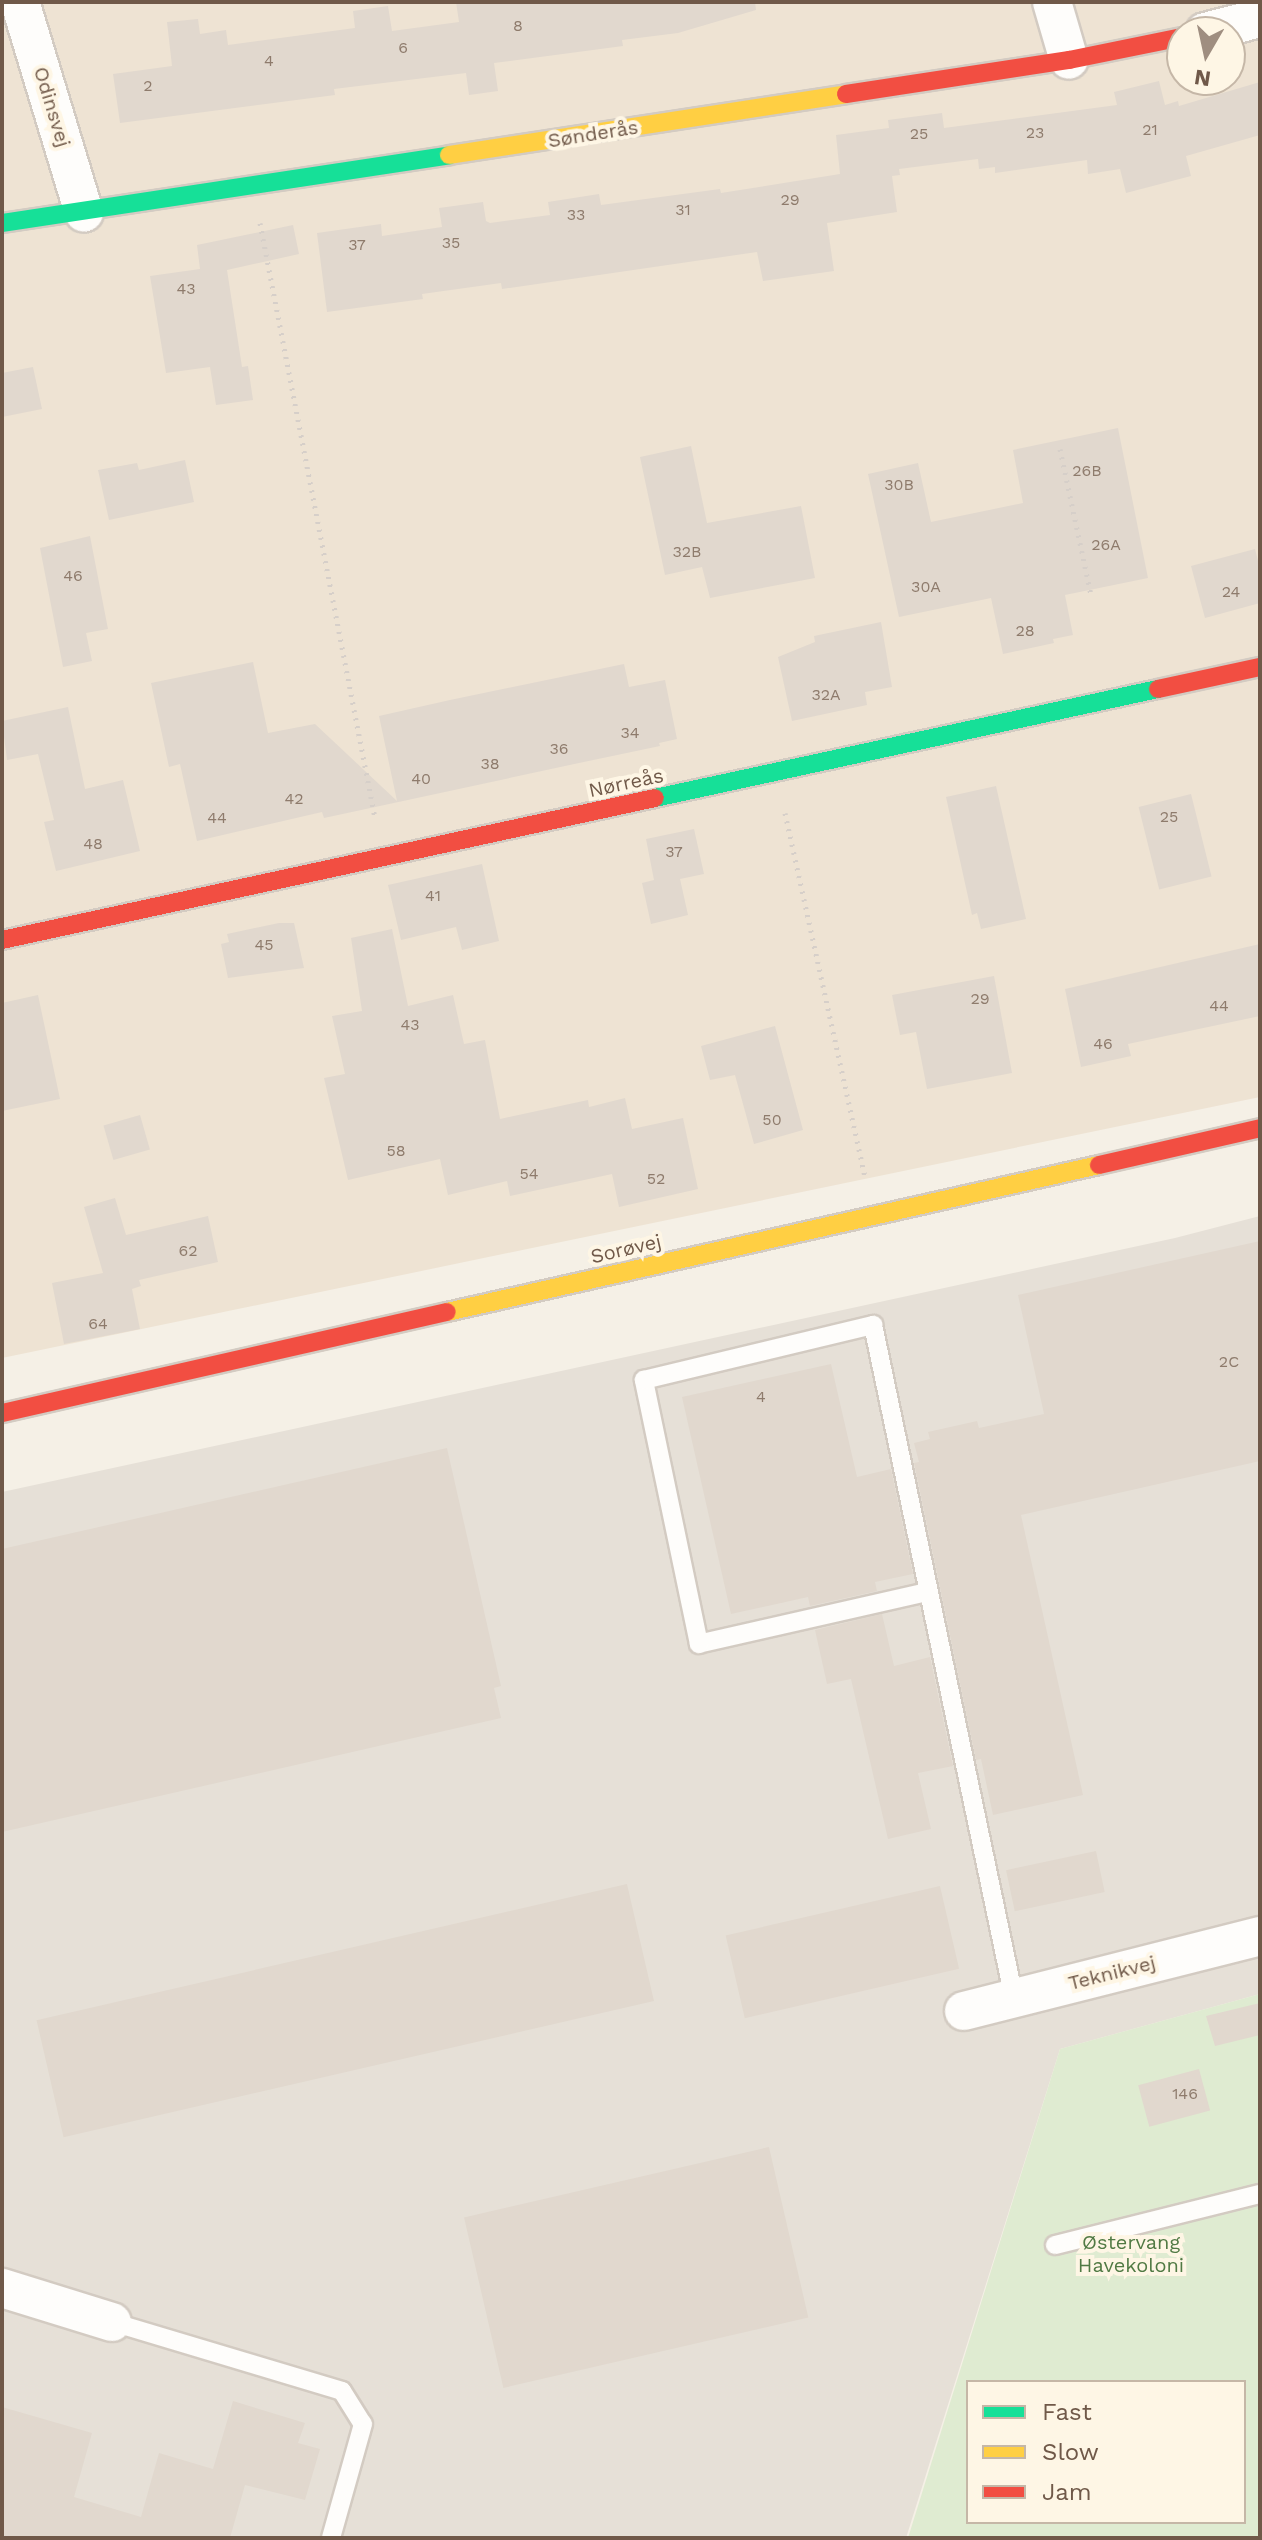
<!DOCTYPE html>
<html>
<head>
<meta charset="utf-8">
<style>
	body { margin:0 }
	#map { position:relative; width:1262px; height:2540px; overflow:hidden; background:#f5f0e6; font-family:"Work Sans",sans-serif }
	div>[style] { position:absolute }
	.residential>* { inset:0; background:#eee3d3 }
	.industrial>* { inset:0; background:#e6e0d7 }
	.green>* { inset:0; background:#dfebd1 }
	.building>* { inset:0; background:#e1d8ce; transform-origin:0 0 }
	.path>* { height:5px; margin-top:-2.5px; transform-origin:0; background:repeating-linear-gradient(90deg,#d6cfc9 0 2px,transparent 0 8px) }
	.roads { filter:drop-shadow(2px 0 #d3cbc2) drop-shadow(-2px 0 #d3cbc2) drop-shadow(0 2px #d3cbc2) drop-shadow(0 -2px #d3cbc2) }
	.lane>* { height:18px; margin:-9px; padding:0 9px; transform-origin:9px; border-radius:9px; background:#fefdfb }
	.street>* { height:38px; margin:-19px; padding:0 19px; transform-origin:19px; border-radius:19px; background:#fefdfb }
	.fast>* { height:18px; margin:-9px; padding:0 9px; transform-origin:9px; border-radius:9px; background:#16e098 }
	.slow>* { height:18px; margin:-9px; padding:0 9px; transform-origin:9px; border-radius:9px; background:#ffcf43 }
	.jam>* { height:18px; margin:-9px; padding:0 9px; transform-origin:9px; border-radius:9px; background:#f24e42 }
	span { translate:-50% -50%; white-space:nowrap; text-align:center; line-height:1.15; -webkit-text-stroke:8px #fef6e5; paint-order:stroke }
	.number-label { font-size:16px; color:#8e7b6c }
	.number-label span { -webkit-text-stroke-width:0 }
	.street-label { font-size:20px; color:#705949 }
	.park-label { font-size:20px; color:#517a44 }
	.frame { position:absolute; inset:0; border:4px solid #705949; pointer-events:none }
	.legend { position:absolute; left:966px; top:2380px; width:280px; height:144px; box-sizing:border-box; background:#fef6e5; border:2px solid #c5b7a7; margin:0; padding:10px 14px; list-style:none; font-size:24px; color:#705949 }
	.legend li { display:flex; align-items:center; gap:16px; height:40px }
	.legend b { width:40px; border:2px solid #c5b7a7 }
	.north { position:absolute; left:1166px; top:16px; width:80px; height:80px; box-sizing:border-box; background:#fef6e5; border:2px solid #c5b7a7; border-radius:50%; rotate:189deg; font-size:22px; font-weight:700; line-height:32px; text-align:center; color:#705949 }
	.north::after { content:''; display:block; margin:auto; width:28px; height:36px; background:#9f8e80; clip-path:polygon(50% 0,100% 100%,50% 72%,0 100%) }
</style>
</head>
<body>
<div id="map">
	<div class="residential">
		<i style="clip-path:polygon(evenodd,2px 2px,1260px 2px,1260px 1097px,2px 1358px,2px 2px,1182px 32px,1230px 32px,1230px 80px,1182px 80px,1182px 32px)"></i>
	</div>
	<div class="industrial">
		<i style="clip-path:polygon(1260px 1216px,1260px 1994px,1060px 2049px,906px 2538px,2px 2538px,2px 1492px,1175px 1238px)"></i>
	</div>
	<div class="green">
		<i style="clip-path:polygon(evenodd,1260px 1994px,1260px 2538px,908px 2538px,1060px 2049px,1260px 1994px,968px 2382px,1244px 2382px,1244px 2522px,968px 2522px,968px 2382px)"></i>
	</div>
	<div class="building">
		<i style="clip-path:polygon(456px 2px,755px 2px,756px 10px,678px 33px,622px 40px,623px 46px,494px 63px,498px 91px,469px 95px,466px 73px,334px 89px,335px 95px,120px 123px,113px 74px,172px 66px,167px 22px,198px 19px,200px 34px,226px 30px,228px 45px,355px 28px,353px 11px,388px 6px,392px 31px,459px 22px)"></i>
		<i style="clip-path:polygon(1159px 81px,1165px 105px,1178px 101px,1179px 106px,1260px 82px,1260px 135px,1186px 156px,1191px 176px,1126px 193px,1120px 169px,1088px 174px,1087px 160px,995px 173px,995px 167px,979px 169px,978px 159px,899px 169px,900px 175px,892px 176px,897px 212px,827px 223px,834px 271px,763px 281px,757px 252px,502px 289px,501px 283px,422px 294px,423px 299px,327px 312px,317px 233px,381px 224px,382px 236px,442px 227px,439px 208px,483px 202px,486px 221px,490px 223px,550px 215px,548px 202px,599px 194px,601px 205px,720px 189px,721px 193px,840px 174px,836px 135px,889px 128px,888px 120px,942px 113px,944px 128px,1117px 105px,1114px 92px)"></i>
		<i style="clip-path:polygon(293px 225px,299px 254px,227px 270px,242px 367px,248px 366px,253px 400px,216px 405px,210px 367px,166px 373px,150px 276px,200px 269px,197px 245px)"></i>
		<i style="clip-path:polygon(33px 367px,42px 409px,2px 417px,2px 373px)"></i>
		<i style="clip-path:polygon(1118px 428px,1148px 578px,1065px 595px,1073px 635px,1053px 639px,1054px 643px,1003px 654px,991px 598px,899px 617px,868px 474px,918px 463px,931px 522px,1023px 503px,1013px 450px)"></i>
		<i style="clip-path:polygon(691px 446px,707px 523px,801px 506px,815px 578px,710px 598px,702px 567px,665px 575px,640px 457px)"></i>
		<i style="clip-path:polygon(185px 460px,194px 502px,109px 520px,98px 470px,137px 463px,139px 470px)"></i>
		<i style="clip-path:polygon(90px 536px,108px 629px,86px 633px,92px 661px,63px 667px,40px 548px)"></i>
		<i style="clip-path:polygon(1255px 549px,1260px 569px,1260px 603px,1205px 618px,1191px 566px)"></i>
		<i style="clip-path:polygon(881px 622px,892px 687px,865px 692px,867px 705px,792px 721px,778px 657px,815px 642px,814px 636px)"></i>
		<i style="clip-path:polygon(253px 662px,268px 733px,315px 724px,397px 801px,379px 716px,450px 700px,624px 664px,629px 687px,665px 680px,677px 739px,659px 743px,660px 746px,579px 763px,324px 818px,322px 812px,197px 841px,180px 764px,169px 767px,151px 683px)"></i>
		<i style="clip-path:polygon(68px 707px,85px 789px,123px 780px,140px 851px,56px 871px,44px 822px,54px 820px,38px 754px,7px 760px,2px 721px)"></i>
		<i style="clip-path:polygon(996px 786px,1026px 919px,981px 929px,977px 913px,972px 915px,946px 797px)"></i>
		<i style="left:1191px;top:794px;width:85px;height:54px;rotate:76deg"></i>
		<i style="clip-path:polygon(694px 829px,704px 874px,680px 879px,688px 915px,651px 924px,642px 883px,654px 880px,646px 839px)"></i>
		<i style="clip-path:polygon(482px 864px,499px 941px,462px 950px,456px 927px,401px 940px,388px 885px)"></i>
		<i style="clip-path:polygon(279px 923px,294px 923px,304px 968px,228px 978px,221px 944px,229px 942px,227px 934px)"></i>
		<i style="clip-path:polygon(392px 929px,408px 1006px,453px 995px,464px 1044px,485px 1040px,500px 1119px,588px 1100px,589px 1107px,625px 1098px,632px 1129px,683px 1118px,698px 1189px,619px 1207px,612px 1174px,510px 1196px,507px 1181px,448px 1195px,440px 1159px,348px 1180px,324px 1078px,345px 1074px,332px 1016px,362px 1011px,351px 938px)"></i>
		<i style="clip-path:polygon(1260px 944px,1260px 1016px,1128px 1044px,1131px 1056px,1081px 1067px,1065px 989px)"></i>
		<i style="clip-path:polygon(994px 976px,1012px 1073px,927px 1089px,916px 1032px,900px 1035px,892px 995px)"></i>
		<i style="clip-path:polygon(38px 995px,60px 1099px,2px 1111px,2px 1003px)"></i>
		<i style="clip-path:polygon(775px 1026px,803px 1130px,754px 1144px,735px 1075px,710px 1080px,701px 1046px)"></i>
		<i style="left:140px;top:1115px;width:36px;height:38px;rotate:74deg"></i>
		<i style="clip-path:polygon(115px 1198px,126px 1235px,208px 1216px,218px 1262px,139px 1280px,141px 1286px,132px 1289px,140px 1329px,64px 1344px,52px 1283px,103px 1273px,84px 1207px)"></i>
		<i style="clip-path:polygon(1260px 1241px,1260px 1461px,1021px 1515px,1083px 1795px,993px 1815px,981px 1759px,976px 1760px,914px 1463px,919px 1462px,914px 1443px,930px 1439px,928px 1432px,977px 1421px,979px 1428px,1044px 1414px,1018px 1295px)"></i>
		<i style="clip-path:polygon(831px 1364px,857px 1477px,891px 1469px,913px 1574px,875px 1582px,877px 1591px,810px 1606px,808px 1597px,731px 1614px,682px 1397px)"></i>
		<i style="clip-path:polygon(447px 1448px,501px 1686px,494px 1688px,501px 1718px,2px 1832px,2px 1549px)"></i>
		<i style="clip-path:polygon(882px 1614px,894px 1666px,930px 1657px,953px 1766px,918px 1773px,931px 1829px,888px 1839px,851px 1679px,827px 1684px,815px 1630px)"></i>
		<i style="left:1096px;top:1851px;width:42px;height:92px;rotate:78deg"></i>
		<i style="left:627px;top:1884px;width:120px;height:606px;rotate:77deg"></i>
		<i style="left:940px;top:1886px;width:85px;height:220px;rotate:77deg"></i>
		<i style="clip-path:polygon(1260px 2003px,1260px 2035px,1215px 2046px,1206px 2016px)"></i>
		<i style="left:1199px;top:2069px;width:43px;height:63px;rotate:75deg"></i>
		<i style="left:769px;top:2147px;width:175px;height:313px;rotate:77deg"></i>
		<i style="clip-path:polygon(233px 2401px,305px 2423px,298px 2443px,320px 2449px,305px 2500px,245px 2485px,230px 2538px,2px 2538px,2px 2407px,92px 2433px,74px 2497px,141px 2517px,159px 2453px,213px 2469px)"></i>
	</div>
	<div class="path">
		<i style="left:260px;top:223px;width:606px;rotate:79.06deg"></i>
		<i style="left:1060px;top:449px;width:149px;rotate:78deg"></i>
		<i style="left:785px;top:813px;width:374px;rotate:77.6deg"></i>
	</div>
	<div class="roads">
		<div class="lane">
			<i style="left:927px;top:1592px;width:234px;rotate:167.2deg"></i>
			<i style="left:699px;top:1644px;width:270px;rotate:-101.8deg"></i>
			<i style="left:644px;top:1380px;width:236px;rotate:-13.5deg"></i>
			<i style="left:873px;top:1325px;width:688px;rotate:78.17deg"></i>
			<i style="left:1055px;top:2245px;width:211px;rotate:-14deg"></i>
			<i style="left:112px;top:2322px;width:240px;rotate:16.7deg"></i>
			<i style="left:342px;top:2391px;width:39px;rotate:58deg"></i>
			<i style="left:363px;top:2424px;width:118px;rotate:105.7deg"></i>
		</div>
		<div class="street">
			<i style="left:20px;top:2px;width:220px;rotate:73.1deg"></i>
			<i style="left:1052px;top:2px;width:60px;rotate:73.7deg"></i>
			<i style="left:1205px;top:32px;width:57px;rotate:-14.3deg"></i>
			<i style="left:964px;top:2011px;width:305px;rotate:-14.2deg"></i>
			<i style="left:2px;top:2288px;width:115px;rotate:17.2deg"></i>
		</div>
		<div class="fast">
			<i style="left:2px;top:223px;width:452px;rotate:-8.6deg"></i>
			<i style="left:655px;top:798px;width:515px;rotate:-12.23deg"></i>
		</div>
		<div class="slow">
			<i style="left:449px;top:155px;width:402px;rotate:-8.7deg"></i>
			<i style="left:447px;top:1312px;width:668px;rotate:-12.71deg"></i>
		</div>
		<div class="jam">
			<i style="left:846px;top:94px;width:226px;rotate:-8.7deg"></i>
			<i style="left:1069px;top:60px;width:115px;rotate:-11.5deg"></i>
			<i style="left:1158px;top:689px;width:104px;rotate:-12.2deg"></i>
			<i style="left:2px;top:940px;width:668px;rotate:-12.27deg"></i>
			<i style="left:1099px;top:1165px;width:165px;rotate:-12.9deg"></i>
			<i style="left:2px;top:1413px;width:456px;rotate:-12.8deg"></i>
		</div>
	</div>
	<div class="number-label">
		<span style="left:518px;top:26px">8</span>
		<span style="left:403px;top:48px">6</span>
		<span style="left:269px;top:61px">4</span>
		<span style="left:148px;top:86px">2</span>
		<span style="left:1150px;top:130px">21</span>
		<span style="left:1035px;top:133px">23</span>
		<span style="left:919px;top:134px">25</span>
		<span style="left:790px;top:200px">29</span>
		<span style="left:683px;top:210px">31</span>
		<span style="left:576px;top:215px">33</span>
		<span style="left:451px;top:243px">35</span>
		<span style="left:357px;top:245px">37</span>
		<span style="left:186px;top:289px">43</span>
		<span style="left:1087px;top:471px">26B</span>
		<span style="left:899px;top:485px">30B</span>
		<span style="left:1106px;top:545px">26A</span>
		<span style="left:687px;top:552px">32B</span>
		<span style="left:73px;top:576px">46</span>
		<span style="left:926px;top:587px">30A</span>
		<span style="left:1231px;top:592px">24</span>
		<span style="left:1025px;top:631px">28</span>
		<span style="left:826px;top:695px">32A</span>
		<span style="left:630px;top:733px">34</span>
		<span style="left:559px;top:749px">36</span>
		<span style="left:490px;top:764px">38</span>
		<span style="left:421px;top:779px">40</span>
		<span style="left:294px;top:799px">42</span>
		<span style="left:1169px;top:817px">25</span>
		<span style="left:217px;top:818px">44</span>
		<span style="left:93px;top:844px">48</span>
		<span style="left:674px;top:852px">37</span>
		<span style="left:433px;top:896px">41</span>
		<span style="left:264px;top:945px">45</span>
		<span style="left:980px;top:999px">29</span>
		<span style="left:1219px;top:1006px">44</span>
		<span style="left:410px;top:1025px">43</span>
		<span style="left:1103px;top:1044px">46</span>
		<span style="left:772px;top:1120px">50</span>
		<span style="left:396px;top:1151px">58</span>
		<span style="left:529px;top:1174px">54</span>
		<span style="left:656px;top:1179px">52</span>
		<span style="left:188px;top:1251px">62</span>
		<span style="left:98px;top:1324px">64</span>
		<span style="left:1229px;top:1362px">2C</span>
		<span style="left:761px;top:1397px">4</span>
		<span style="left:1185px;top:2094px">146</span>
	</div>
	<div class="street-label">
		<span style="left:52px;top:107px;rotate:73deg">Odinsvej</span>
		<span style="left:593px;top:134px;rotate:-9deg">Sønderås</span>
		<span style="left:626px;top:783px;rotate:-12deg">Nørreås</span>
		<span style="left:626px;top:1249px;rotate:-13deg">Sorøvej</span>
		<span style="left:1112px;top:1973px;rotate:-14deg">Teknikvej</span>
	</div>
	<div class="park-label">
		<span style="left:1131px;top:2254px">Østervang<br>Havekoloni</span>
	</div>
	<div class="frame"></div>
	<ul class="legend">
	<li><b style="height:10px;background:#16e098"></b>Fast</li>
	<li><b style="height:10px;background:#ffcf43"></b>Slow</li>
	<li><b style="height:10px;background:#f24e42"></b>Jam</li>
	</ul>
	<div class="north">N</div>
</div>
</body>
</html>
